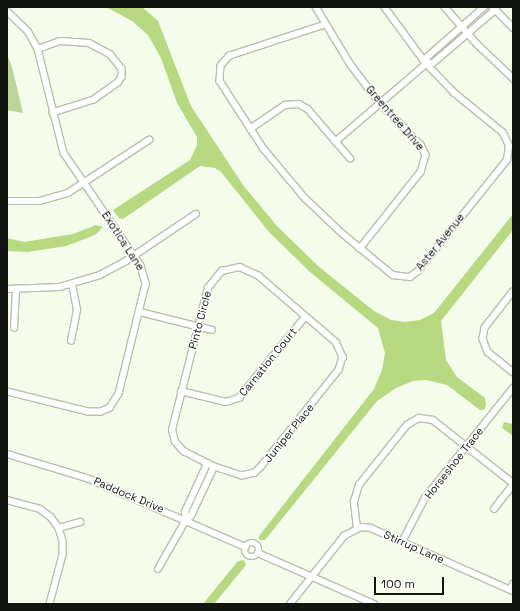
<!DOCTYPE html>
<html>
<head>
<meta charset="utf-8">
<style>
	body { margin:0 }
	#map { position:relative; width:520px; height:611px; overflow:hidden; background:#f5fceb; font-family:"Space Grotesk",sans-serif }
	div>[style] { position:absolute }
	.green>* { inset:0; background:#bdd597 }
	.water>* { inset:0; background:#b9d882 }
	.roads { filter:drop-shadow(1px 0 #b8bfaf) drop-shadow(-1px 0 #b8bfaf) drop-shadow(0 1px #b8bfaf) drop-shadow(0 -1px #b8bfaf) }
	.minor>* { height:5.5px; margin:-2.75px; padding:0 2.75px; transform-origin:2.75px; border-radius:2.75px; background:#fff }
	.minor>.ring { margin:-2.75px; padding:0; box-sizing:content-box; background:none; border:5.5px solid #fff; border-radius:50% }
	span { translate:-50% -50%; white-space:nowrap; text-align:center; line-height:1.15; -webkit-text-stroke:3px #fff; paint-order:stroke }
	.street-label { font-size:11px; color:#131510 }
	.frame { position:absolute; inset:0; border:8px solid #131510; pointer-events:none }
	.scale { position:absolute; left:374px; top:577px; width:70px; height:18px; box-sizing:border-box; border:2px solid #131510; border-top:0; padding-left:5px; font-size:12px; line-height:14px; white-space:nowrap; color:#131510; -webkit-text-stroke:3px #fff; paint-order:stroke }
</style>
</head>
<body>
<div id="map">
	<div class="green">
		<i style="clip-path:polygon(7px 54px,12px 67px,23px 113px,7px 110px)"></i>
	</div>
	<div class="water">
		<i style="clip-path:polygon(106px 7px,142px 7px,158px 21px,191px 106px,243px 185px,277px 226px,318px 266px,374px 311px,391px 320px,405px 322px,420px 320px,434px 313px,513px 214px,513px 230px,441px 321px,446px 360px,457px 377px,485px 398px,486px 405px,484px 410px,480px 410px,447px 385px,426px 380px,413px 381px,396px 388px,377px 401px,265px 540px,259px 540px,259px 536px,374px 389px,382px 370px,385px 353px,378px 328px,310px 272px,269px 232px,221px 172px,215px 168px,200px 166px,123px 219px,119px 218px,113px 210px,190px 160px,197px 145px,197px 137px,177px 103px,161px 58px,148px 35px,132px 21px)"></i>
		<i style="clip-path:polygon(96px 225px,103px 227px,95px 235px,66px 246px,28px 252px,7px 251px,7px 238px,24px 242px,73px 234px)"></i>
		<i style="clip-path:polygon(504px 422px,513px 424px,513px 436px,502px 428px)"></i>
		<i style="clip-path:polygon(244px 560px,246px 565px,214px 604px,203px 604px,238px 561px)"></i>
	</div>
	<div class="roads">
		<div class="minor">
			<i style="left:316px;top:7px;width:68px;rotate:58.9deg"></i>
			<i style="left:351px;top:65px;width:48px;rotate:52.7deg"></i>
			<i style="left:380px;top:103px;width:59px;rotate:45.7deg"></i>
			<i style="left:421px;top:145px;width:11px;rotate:63deg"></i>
			<i style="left:426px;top:155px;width:18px;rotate:106deg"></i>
			<i style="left:421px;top:172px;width:98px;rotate:128.4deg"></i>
			<i style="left:445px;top:7px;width:49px;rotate:49.1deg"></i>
			<i style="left:477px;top:44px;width:50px;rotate:43.4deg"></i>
			<i style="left:485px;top:7px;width:76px;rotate:138.7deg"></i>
			<i style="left:428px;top:57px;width:7px;rotate:106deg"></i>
			<i style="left:426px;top:64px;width:7px;rotate:-8deg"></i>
			<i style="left:433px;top:63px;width:82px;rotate:-40.5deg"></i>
			<i style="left:493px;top:7px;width:29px;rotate:46deg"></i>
			<i style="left:7px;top:11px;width:29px;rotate:44deg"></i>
			<i style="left:28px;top:31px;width:21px;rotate:61deg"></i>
			<i style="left:38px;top:49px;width:107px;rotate:76deg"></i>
			<i style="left:64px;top:153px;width:137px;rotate:55.7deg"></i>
			<i style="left:141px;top:266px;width:19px;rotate:74deg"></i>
			<i style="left:146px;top:284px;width:113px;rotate:103.8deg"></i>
			<i style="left:119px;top:394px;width:17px;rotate:123deg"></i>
			<i style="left:110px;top:408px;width:10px;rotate:156deg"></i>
			<i style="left:101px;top:412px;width:13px;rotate:180deg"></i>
			<i style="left:88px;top:412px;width:83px;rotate:-166.1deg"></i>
			<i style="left:325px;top:25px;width:100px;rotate:161.9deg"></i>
			<i style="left:230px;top:56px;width:13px;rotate:132deg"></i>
			<i style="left:221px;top:66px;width:15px;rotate:94deg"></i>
			<i style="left:220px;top:81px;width:81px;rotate:57.1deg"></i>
			<i style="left:264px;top:149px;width:64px;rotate:50.1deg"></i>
			<i style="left:305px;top:198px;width:51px;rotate:43.4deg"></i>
			<i style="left:342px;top:233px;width:66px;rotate:39.5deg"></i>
			<i style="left:393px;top:275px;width:17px;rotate:7deg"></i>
			<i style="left:410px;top:277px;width:10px;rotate:-37deg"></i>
			<i style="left:418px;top:271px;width:142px;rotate:-51.3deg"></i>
			<i style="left:507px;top:160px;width:14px;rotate:-82deg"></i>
			<i style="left:509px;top:146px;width:14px;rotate:-115deg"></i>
			<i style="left:503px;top:133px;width:62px;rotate:-140.9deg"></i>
			<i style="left:455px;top:94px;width:42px;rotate:-134deg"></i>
			<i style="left:426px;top:64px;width:71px;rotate:-126.4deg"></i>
			<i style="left:38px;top:49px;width:23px;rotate:-20deg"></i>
			<i style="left:60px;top:41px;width:29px;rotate:4deg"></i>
			<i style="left:89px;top:43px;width:24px;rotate:28deg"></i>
			<i style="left:110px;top:54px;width:19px;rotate:51deg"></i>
			<i style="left:122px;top:69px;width:8px;rotate:90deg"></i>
			<i style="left:122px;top:77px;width:7px;rotate:124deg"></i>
			<i style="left:118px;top:83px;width:29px;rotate:145deg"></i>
			<i style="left:94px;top:100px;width:43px;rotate:162.4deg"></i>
			<i style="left:250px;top:129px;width:42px;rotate:-34.4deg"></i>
			<i style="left:285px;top:105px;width:14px;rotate:-4deg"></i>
			<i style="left:299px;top:104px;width:10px;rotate:29deg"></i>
			<i style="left:308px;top:109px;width:65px;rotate:49.4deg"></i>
			<i style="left:335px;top:142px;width:120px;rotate:-40.6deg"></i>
			<i style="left:7px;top:201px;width:33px"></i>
			<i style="left:40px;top:201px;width:29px;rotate:-16deg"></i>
			<i style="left:68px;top:193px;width:97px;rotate:-33.2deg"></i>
			<i style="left:240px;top:267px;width:21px;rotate:25deg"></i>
			<i style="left:259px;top:276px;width:101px;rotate:40.6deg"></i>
			<i style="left:336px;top:342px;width:17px;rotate:65deg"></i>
			<i style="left:343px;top:357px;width:14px;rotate:107deg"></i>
			<i style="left:339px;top:370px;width:123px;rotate:128.7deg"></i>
			<i style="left:262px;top:466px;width:10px;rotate:135deg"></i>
			<i style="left:255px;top:473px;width:13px;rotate:167deg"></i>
			<i style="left:242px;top:476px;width:29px;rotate:-162deg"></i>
			<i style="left:214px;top:467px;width:34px;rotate:-153deg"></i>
			<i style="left:184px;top:452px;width:13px;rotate:-132deg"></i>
			<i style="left:175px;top:442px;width:12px;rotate:-104deg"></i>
			<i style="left:172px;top:430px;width:146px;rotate:-75.8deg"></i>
			<i style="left:208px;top:288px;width:22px;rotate:-51deg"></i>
			<i style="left:222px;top:271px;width:18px;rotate:-13deg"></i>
			<i style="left:7px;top:289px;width:53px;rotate:-2.2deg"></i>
			<i style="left:60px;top:287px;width:42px;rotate:-16.7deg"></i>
			<i style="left:100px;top:275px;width:30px;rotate:-28deg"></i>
			<i style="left:126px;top:261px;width:84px;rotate:-33.9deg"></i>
			<i style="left:513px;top:292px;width:46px;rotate:127.9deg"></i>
			<i style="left:485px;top:328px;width:11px;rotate:100deg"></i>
			<i style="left:483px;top:339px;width:14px;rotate:69deg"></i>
			<i style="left:488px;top:352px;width:32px;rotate:39deg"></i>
			<i style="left:140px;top:312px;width:74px;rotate:14deg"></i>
			<i style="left:14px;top:328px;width:38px;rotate:-87deg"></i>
			<i style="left:71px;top:341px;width:32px;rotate:-79deg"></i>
			<i style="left:77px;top:310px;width:26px;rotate:-101deg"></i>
			<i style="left:181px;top:391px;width:46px;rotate:13.7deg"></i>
			<i style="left:226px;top:402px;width:14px;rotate:-17deg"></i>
			<i style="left:239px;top:398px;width:104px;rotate:-50.8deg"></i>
			<i style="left:7px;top:454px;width:84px;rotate:16.7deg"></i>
			<i style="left:87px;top:478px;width:173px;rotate:23.5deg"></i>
			<i style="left:7px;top:500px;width:34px;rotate:15deg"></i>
			<i style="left:40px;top:509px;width:14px;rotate:36deg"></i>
			<i style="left:51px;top:517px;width:14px;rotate:54deg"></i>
			<i style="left:59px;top:528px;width:14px;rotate:73deg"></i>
			<i style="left:63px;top:541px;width:14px;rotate:90deg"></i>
			<i style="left:63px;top:555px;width:51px;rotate:104.9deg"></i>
			<i style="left:494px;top:509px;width:31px;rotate:-52deg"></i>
			<i style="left:186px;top:520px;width:8px;rotate:-97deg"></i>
			<i style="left:185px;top:512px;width:53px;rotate:-65.4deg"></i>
			<i style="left:59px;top:528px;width:22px;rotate:-16deg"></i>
			<i style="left:357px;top:528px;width:26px;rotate:-97deg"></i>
			<i style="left:354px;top:502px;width:18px;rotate:-74deg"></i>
			<i style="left:359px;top:485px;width:77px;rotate:-51.3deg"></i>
			<i style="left:407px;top:425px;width:14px;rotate:-30deg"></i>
			<i style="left:419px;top:418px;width:14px;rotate:8deg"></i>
			<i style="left:433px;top:420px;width:102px;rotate:38.2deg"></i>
			<i style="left:402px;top:542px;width:50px;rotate:-62.4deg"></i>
			<i style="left:425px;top:498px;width:141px;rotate:-51.3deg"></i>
			<i class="ring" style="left:245px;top:543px;width:8.5px;height:8.5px"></i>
			<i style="left:258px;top:553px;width:127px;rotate:23.7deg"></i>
			<i style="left:158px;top:569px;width:56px;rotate:-60.3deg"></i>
			<i style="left:186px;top:520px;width:6px;rotate:-39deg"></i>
			<i style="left:191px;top:516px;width:54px;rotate:-64.9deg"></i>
			<i style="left:510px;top:590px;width:7px;rotate:-63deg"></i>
			<i style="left:290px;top:604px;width:87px;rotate:-51.5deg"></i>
			<i style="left:344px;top:536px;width:19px;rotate:-28deg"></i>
			<i style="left:361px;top:527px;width:10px;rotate:6deg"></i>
			<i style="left:371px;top:528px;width:155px;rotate:23.9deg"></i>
		</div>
	</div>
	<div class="street-label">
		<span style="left:395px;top:118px;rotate:49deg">Greentree Drive</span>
		<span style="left:123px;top:241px;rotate:57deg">Exotica Lane</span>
		<span style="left:440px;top:242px;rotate:-51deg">Aster Avenue</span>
		<span style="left:200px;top:320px;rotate:-75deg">Pinto Circle</span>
		<span style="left:268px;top:362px;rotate:-51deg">Carnation Court</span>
		<span style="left:289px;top:433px;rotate:-51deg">Juniper Place</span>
		<span style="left:454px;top:463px;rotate:-52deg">Horseshoe Trace</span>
		<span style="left:129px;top:495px;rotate:23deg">Paddock Drive</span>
		<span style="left:414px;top:547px;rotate:24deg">Stirrup Lane</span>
	</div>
	<div class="frame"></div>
	<div class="scale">100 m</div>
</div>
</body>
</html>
